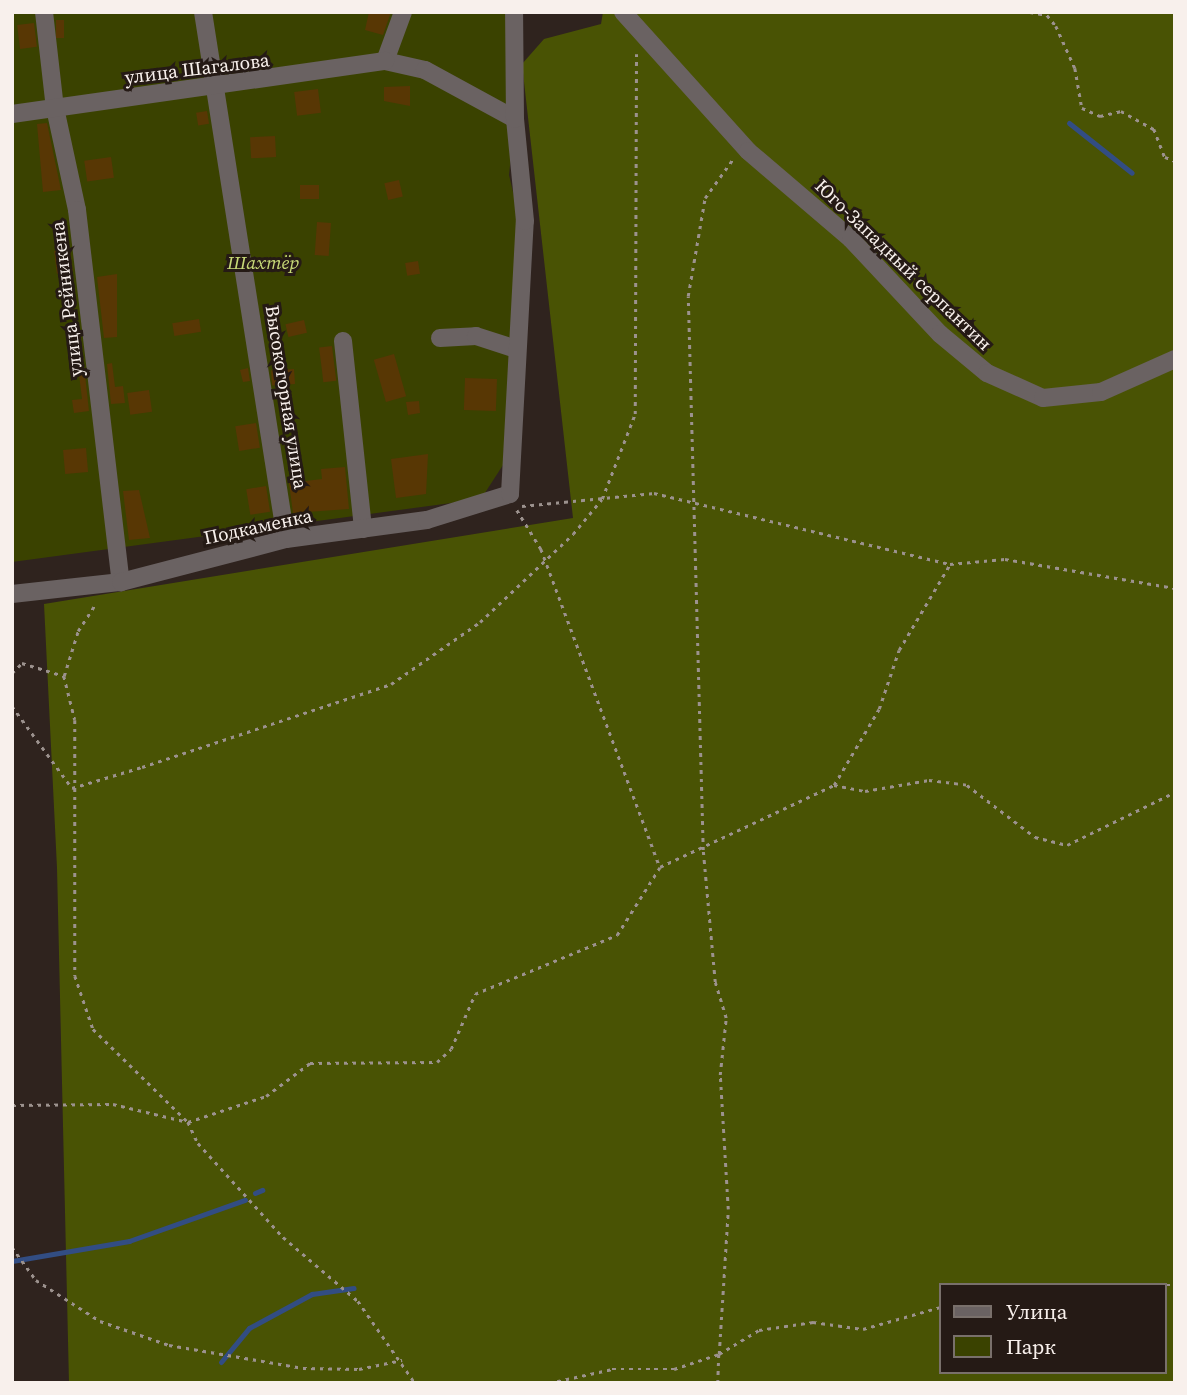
<!DOCTYPE html>
<html>
<head>
<meta charset="utf-8">
<style>
	body { margin:0 }
	#map { position:relative; width:1187px; height:1395px; overflow:hidden; background:#2f231e; font-family:"Source Serif 4",serif }
	div>[style] { position:absolute }
	.green>* { inset:0; background:#3a4200 }
	.forest>* { inset:0; background:#495304 }
	.stream>* { height:5px; margin:-2.5px; padding:0 2.5px; transform-origin:2.5px; border-radius:2.5px; background:#324d83 }
	.building>* { inset:0; background:#583704; transform-origin:0 0 }
	.path>* { height:2.5px; margin-top:-1.25px; transform-origin:0; background:repeating-linear-gradient(90deg,#9c928e 0 3.5px,transparent 0 8.5px) }
	.minor>* { height:18px; margin:-9px; padding:0 9px; transform-origin:9px; border-radius:9px; background:#6a6262 }
	span { translate:-50% -50%; white-space:nowrap; text-align:center; line-height:1.15; -webkit-text-stroke:6px #251a15; paint-order:stroke }
	.street-label { font-size:19px; color:#f8f0ec }
	.park-label { font-size:19px; color:#c8da78; font-style:italic }
	.frame { position:absolute; inset:0; border:14px solid #f8f0ec; pointer-events:none }
	.legend { position:absolute; left:939px; top:1283px; width:228px; height:91px; box-sizing:border-box; background:#251a15; border:2px solid #79706b; margin:0; padding:9px 12px; list-style:none; font-size:21px; color:#f8f0ec }
	.legend li { display:flex; align-items:center; gap:14px; height:35px }
	.legend b { width:35px; border:2px solid #79706b }
</style>
</head>
<body>
<div id="map">
	<div class="green">
		<i style="clip-path:polygon(12px 12px,510px 12px,514px 128px,509px 175px,518px 213px,503px 465px,481px 499px,12px 562px)"></i>
	</div>
	<div class="forest">
		<i style="clip-path:polygon(evenodd,603px 12px,1175px 12px,1175px 1383px,69px 1383px,57px 868px,44px 604px,573px 518px,522px 64px,544px 39px,601px 24px,603px 12px,940px 1285px,1164px 1285px,1164px 1372px,940px 1372px,940px 1285px)"></i>
	</div>
	<div class="stream">
		<i style="left:1069px;top:123px;width:80px;rotate:38.4deg"></i>
		<i style="left:255px;top:1193px;width:8px;rotate:-23deg"></i>
		<i style="left:12px;top:1261px;width:119px;rotate:-9.7deg"></i>
		<i style="left:129px;top:1241px;width:123px;rotate:-19.5deg"></i>
		<i style="left:221px;top:1362px;width:44px;rotate:-50.5deg"></i>
		<i style="left:249px;top:1328px;width:72px;rotate:-28.4deg"></i>
		<i style="left:312px;top:1294px;width:42px;rotate:-8.1deg"></i>
	</div>
	<div class="building">
		<i style="clip-path:polygon(369px 12px,391px 12px,383px 35px,365px 30px)"></i>
		<i style="left:56px;top:20px;width:8px;height:18px"></i>
		<i style="left:34px;top:23px;width:24px;height:17px;rotate:83deg"></i>
		<i style="clip-path:polygon(410px 86px,410px 106px,384px 101px,384px 87px)"></i>
		<i style="left:318px;top:89px;width:24px;height:24px;rotate:83deg"></i>
		<i style="left:207px;top:111px;width:13px;height:11px;rotate:81deg"></i>
		<i style="clip-path:polygon(47px 123px,61px 190px,43px 192px,37px 124px)"></i>
		<i style="left:275px;top:136px;width:21px;height:25px;rotate:87deg"></i>
		<i style="left:111px;top:157px;width:21px;height:27px;rotate:82deg"></i>
		<i style="left:399px;top:180px;width:17px;height:15px;rotate:77deg"></i>
		<i style="left:300px;top:185px;width:19px;height:14px"></i>
		<i style="left:317px;top:222px;width:14px;height:33px;rotate:4deg"></i>
		<i style="left:70px;top:249px;width:23px;height:16px;rotate:83deg"></i>
		<i style="left:418px;top:261px;width:13px;height:13px;rotate:81deg"></i>
		<i style="clip-path:polygon(117px 274px,117px 337px,104px 338px,97px 277px)"></i>
		<i style="left:199px;top:319px;width:13px;height:27px;rotate:81deg"></i>
		<i style="left:304px;top:320px;width:13px;height:19px;rotate:77deg"></i>
		<i style="left:332px;top:346px;width:35px;height:13px;rotate:83deg"></i>
		<i style="left:394px;top:354px;width:44px;height:21px;rotate:74deg"></i>
		<i style="clip-path:polygon(112px 363px,115px 387px,123px 386px,125px 403px,111px 404px,107px 364px)"></i>
		<i style="clip-path:polygon(78px 366px,84px 366px,89px 411px,74px 413px,72px 400px,82px 399px)"></i>
		<i style="clip-path:polygon(248px 368px,250px 381px,243px 382px,240px 370px)"></i>
		<i style="left:294px;top:369px;width:15px;height:23px;rotate:86deg"></i>
		<i style="left:465px;top:378px;width:32px;height:32px;rotate:2deg"></i>
		<i style="left:149px;top:390px;width:22px;height:22px;rotate:82deg"></i>
		<i style="clip-path:polygon(419px 401px,420px 413px,408px 415px,406px 402px)"></i>
		<i style="left:256px;top:423px;width:25px;height:21px;rotate:81deg"></i>
		<i style="left:86px;top:448px;width:24px;height:23px;rotate:85deg"></i>
		<i style="clip-path:polygon(428px 454px,426px 494px,396px 498px,391px 459px)"></i>
		<i style="clip-path:polygon(345px 467px,349px 509px,293px 513px,289px 483px,322px 479px,321px 469px)"></i>
		<i style="left:266px;top:486px;width:26px;height:20px;rotate:81deg"></i>
		<i style="clip-path:polygon(139px 490px,150px 538px,129px 540px,123px 491px)"></i>
	</div>
	<div class="path">
		<i style="left:1030px;top:12px;width:17px;rotate:10deg"></i>
		<i style="left:1047px;top:15px;width:14px;rotate:51deg"></i>
		<i style="left:1056px;top:26px;width:46px;rotate:65.7deg"></i>
		<i style="left:1075px;top:68px;width:41px;rotate:80.1deg"></i>
		<i style="left:1082px;top:108px;width:20px;rotate:24deg"></i>
		<i style="left:1100px;top:116px;width:22px;rotate:-13deg"></i>
		<i style="left:1121px;top:111px;width:38px;rotate:29deg"></i>
		<i style="left:1154px;top:129px;width:30px;rotate:69deg"></i>
		<i style="left:1165px;top:157px;width:11px;rotate:22deg"></i>
		<i style="left:522px;top:506px;width:133px;rotate:-5.6deg"></i>
		<i style="left:654px;top:493px;width:304px;rotate:13.5deg"></i>
		<i style="left:517px;top:510px;width:46px;rotate:58.4deg"></i>
		<i style="left:541px;top:549px;width:340px;rotate:69.5deg"></i>
		<i style="left:12px;top:673px;width:14px;rotate:-45deg"></i>
		<i style="left:22px;top:663px;width:44px;rotate:17.2deg"></i>
		<i style="left:64px;top:676px;width:45px;rotate:76deg"></i>
		<i style="left:75px;top:720px;width:256px;rotate:90deg"></i>
		<i style="left:75px;top:976px;width:56px;rotate:71.2deg"></i>
		<i style="left:93px;top:1029px;width:133px;rotate:44.4deg"></i>
		<i style="left:188px;top:1122px;width:23px;rotate:65deg"></i>
		<i style="left:198px;top:1143px;width:127px;rotate:47.9deg"></i>
		<i style="left:283px;top:1237px;width:99px;rotate:40.5deg"></i>
		<i style="left:358px;top:1301px;width:100px;rotate:55.2deg"></i>
		<i style="left:64px;top:676px;width:47px;rotate:-72.7deg"></i>
		<i style="left:78px;top:631px;width:33px;rotate:-57deg"></i>
		<i style="left:12px;top:706px;width:102px;rotate:53.8deg"></i>
		<i style="left:72px;top:788px;width:73px;rotate:-16.7deg"></i>
		<i style="left:142px;top:767px;width:262px;rotate:-18.4deg"></i>
		<i style="left:391px;top:684px;width:108px;rotate:-34.9deg"></i>
		<i style="left:480px;top:622px;width:128px;rotate:-43.4deg"></i>
		<i style="left:573px;top:534px;width:45px;rotate:-50.4deg"></i>
		<i style="left:602px;top:499px;width:91px;rotate:-68.8deg"></i>
		<i style="left:635px;top:414px;width:360px;rotate:-89.8deg"></i>
		<i style="left:834px;top:785px;width:32px;rotate:11deg"></i>
		<i style="left:865px;top:791px;width:65px;rotate:-9.8deg"></i>
		<i style="left:929px;top:780px;width:38px;rotate:7deg"></i>
		<i style="left:967px;top:785px;width:86px;rotate:37.4deg"></i>
		<i style="left:1035px;top:837px;width:33px;rotate:14deg"></i>
		<i style="left:1067px;top:845px;width:120px;rotate:-26.1deg"></i>
		<i style="left:12px;top:1105px;width:101px;rotate:-0.6deg"></i>
		<i style="left:113px;top:1104px;width:77px;rotate:13.5deg"></i>
		<i style="left:188px;top:1122px;width:82px;rotate:-18.4deg"></i>
		<i style="left:266px;top:1096px;width:55px;rotate:-36.9deg"></i>
		<i style="left:310px;top:1063px;width:127px;rotate:-0.5deg"></i>
		<i style="left:437px;top:1062px;width:19px;rotate:-43deg"></i>
		<i style="left:451px;top:1049px;width:60px;rotate:-66.4deg"></i>
		<i style="left:475px;top:994px;width:154px;rotate:-22.6deg"></i>
		<i style="left:617px;top:935px;width:80px;rotate:-57.7deg"></i>
		<i style="left:660px;top:867px;width:192px;rotate:-25.2deg"></i>
		<i style="left:834px;top:785px;width:88px;rotate:-59.4deg"></i>
		<i style="left:879px;top:709px;width:62px;rotate:-71.3deg"></i>
		<i style="left:899px;top:650px;width:100px;rotate:-59.3deg"></i>
		<i style="left:950px;top:564px;width:55px;rotate:-5.2deg"></i>
		<i style="left:1005px;top:559px;width:172px;rotate:9.7deg"></i>
		<i style="left:12px;top:1247px;width:41px;rotate:54deg"></i>
		<i style="left:36px;top:1280px;width:76px;rotate:32.6deg"></i>
		<i style="left:100px;top:1321px;width:73px;rotate:19.2deg"></i>
		<i style="left:169px;top:1345px;width:136px;rotate:9.7deg"></i>
		<i style="left:303px;top:1368px;width:56px;rotate:1deg"></i>
		<i style="left:359px;top:1369px;width:44px;rotate:-11.8deg"></i>
		<i style="left:1150px;top:1285px;width:25px"></i>
		<i style="left:719px;top:1354px;width:145px;rotate:-86.4deg"></i>
		<i style="left:728px;top:1209px;width:134px;rotate:-93.4deg"></i>
		<i style="left:720px;top:1075px;width:57px;rotate:-84deg"></i>
		<i style="left:726px;top:1018px;width:38px;rotate:-107deg"></i>
		<i style="left:715px;top:982px;width:133px;rotate:-95.2deg"></i>
		<i style="left:703px;top:850px;width:554px;rotate:-91.55deg"></i>
		<i style="left:688px;top:296px;width:99px;rotate:-80.2deg"></i>
		<i style="left:705px;top:198px;width:48px;rotate:-54.3deg"></i>
		<i style="left:719px;top:1354px;width:47px;rotate:-31deg"></i>
		<i style="left:759px;top:1330px;width:55px;rotate:-8.4deg"></i>
		<i style="left:813px;top:1322px;width:50px;rotate:8deg"></i>
		<i style="left:863px;top:1329px;width:80px;rotate:-15.9deg"></i>
		<i style="left:549px;top:1383px;width:65px;rotate:-12.5deg"></i>
		<i style="left:612px;top:1369px;width:62px"></i>
		<i style="left:674px;top:1369px;width:47px;rotate:-18.4deg"></i>
		<i style="left:719px;top:1354px;width:29px;rotate:92deg"></i>
	</div>
	<div class="minor">
		<i style="left:44px;top:12px;width:97px;rotate:83.5deg"></i>
		<i style="left:55px;top:108px;width:104px;rotate:77.8deg"></i>
		<i style="left:77px;top:210px;width:375px;rotate:83.3deg"></i>
		<i style="left:203px;top:12px;width:533px;rotate:81.05deg"></i>
		<i style="left:623px;top:12px;width:187px;rotate:48deg"></i>
		<i style="left:748px;top:151px;width:135px;rotate:40.5deg"></i>
		<i style="left:851px;top:239px;width:130px;rotate:46.9deg"></i>
		<i style="left:940px;top:334px;width:61px;rotate:39.7deg"></i>
		<i style="left:987px;top:373px;width:61px;rotate:24.1deg"></i>
		<i style="left:1043px;top:398px;width:58px;rotate:-5.9deg"></i>
		<i style="left:1101px;top:392px;width:81px;rotate:-24deg"></i>
		<i style="left:385px;top:61px;width:41px;rotate:12.7deg"></i>
		<i style="left:425px;top:70px;width:102px;rotate:28.6deg"></i>
		<i style="left:385px;top:61px;width:52px;rotate:-69.8deg"></i>
		<i style="left:12px;top:114px;width:377px;rotate:-8.1deg"></i>
		<i style="left:440px;top:338px;width:36px;rotate:-3deg"></i>
		<i style="left:476px;top:336px;width:40px;rotate:18deg"></i>
		<i style="left:343px;top:341px;width:189px;rotate:83.9deg"></i>
		<i style="left:12px;top:594px;width:110px;rotate:-6.3deg"></i>
		<i style="left:121px;top:582px;width:171px;rotate:-14.6deg"></i>
		<i style="left:286px;top:539px;width:142px;rotate:-7.7deg"></i>
		<i style="left:427px;top:520px;width:87px;rotate:-17.4deg"></i>
		<i style="left:510px;top:494px;width:273px;rotate:-86.9deg"></i>
		<i style="left:525px;top:221px;width:102px;rotate:-95.6deg"></i>
		<i style="left:515px;top:119px;width:107px;rotate:-90.5deg"></i>
	</div>
	<div class="street-label">
		<span style="left:197px;top:69px;rotate:-7deg">улица Шагалова</span>
		<span style="left:903px;top:265px;rotate:44deg">Юго-Западный серпантин</span>
		<span style="left:67px;top:299px;rotate:-97deg">улица Рейникена</span>
		<span style="left:286px;top:397px;rotate:81deg">Высокогорная улица</span>
		<span style="left:258px;top:527px;rotate:-12deg">Подкаменка</span>
	</div>
	<div class="park-label">
		<span style="left:263px;top:263px">Шахтёр</span>
	</div>
	<div class="frame"></div>
	<ul class="legend">
	<li><b style="height:9px;background:#6a6262"></b>Улица</li>
	<li><b style="height:19px;background:#3a4200"></b>Парк</li>
	</ul>
</div>
</body>
</html>
